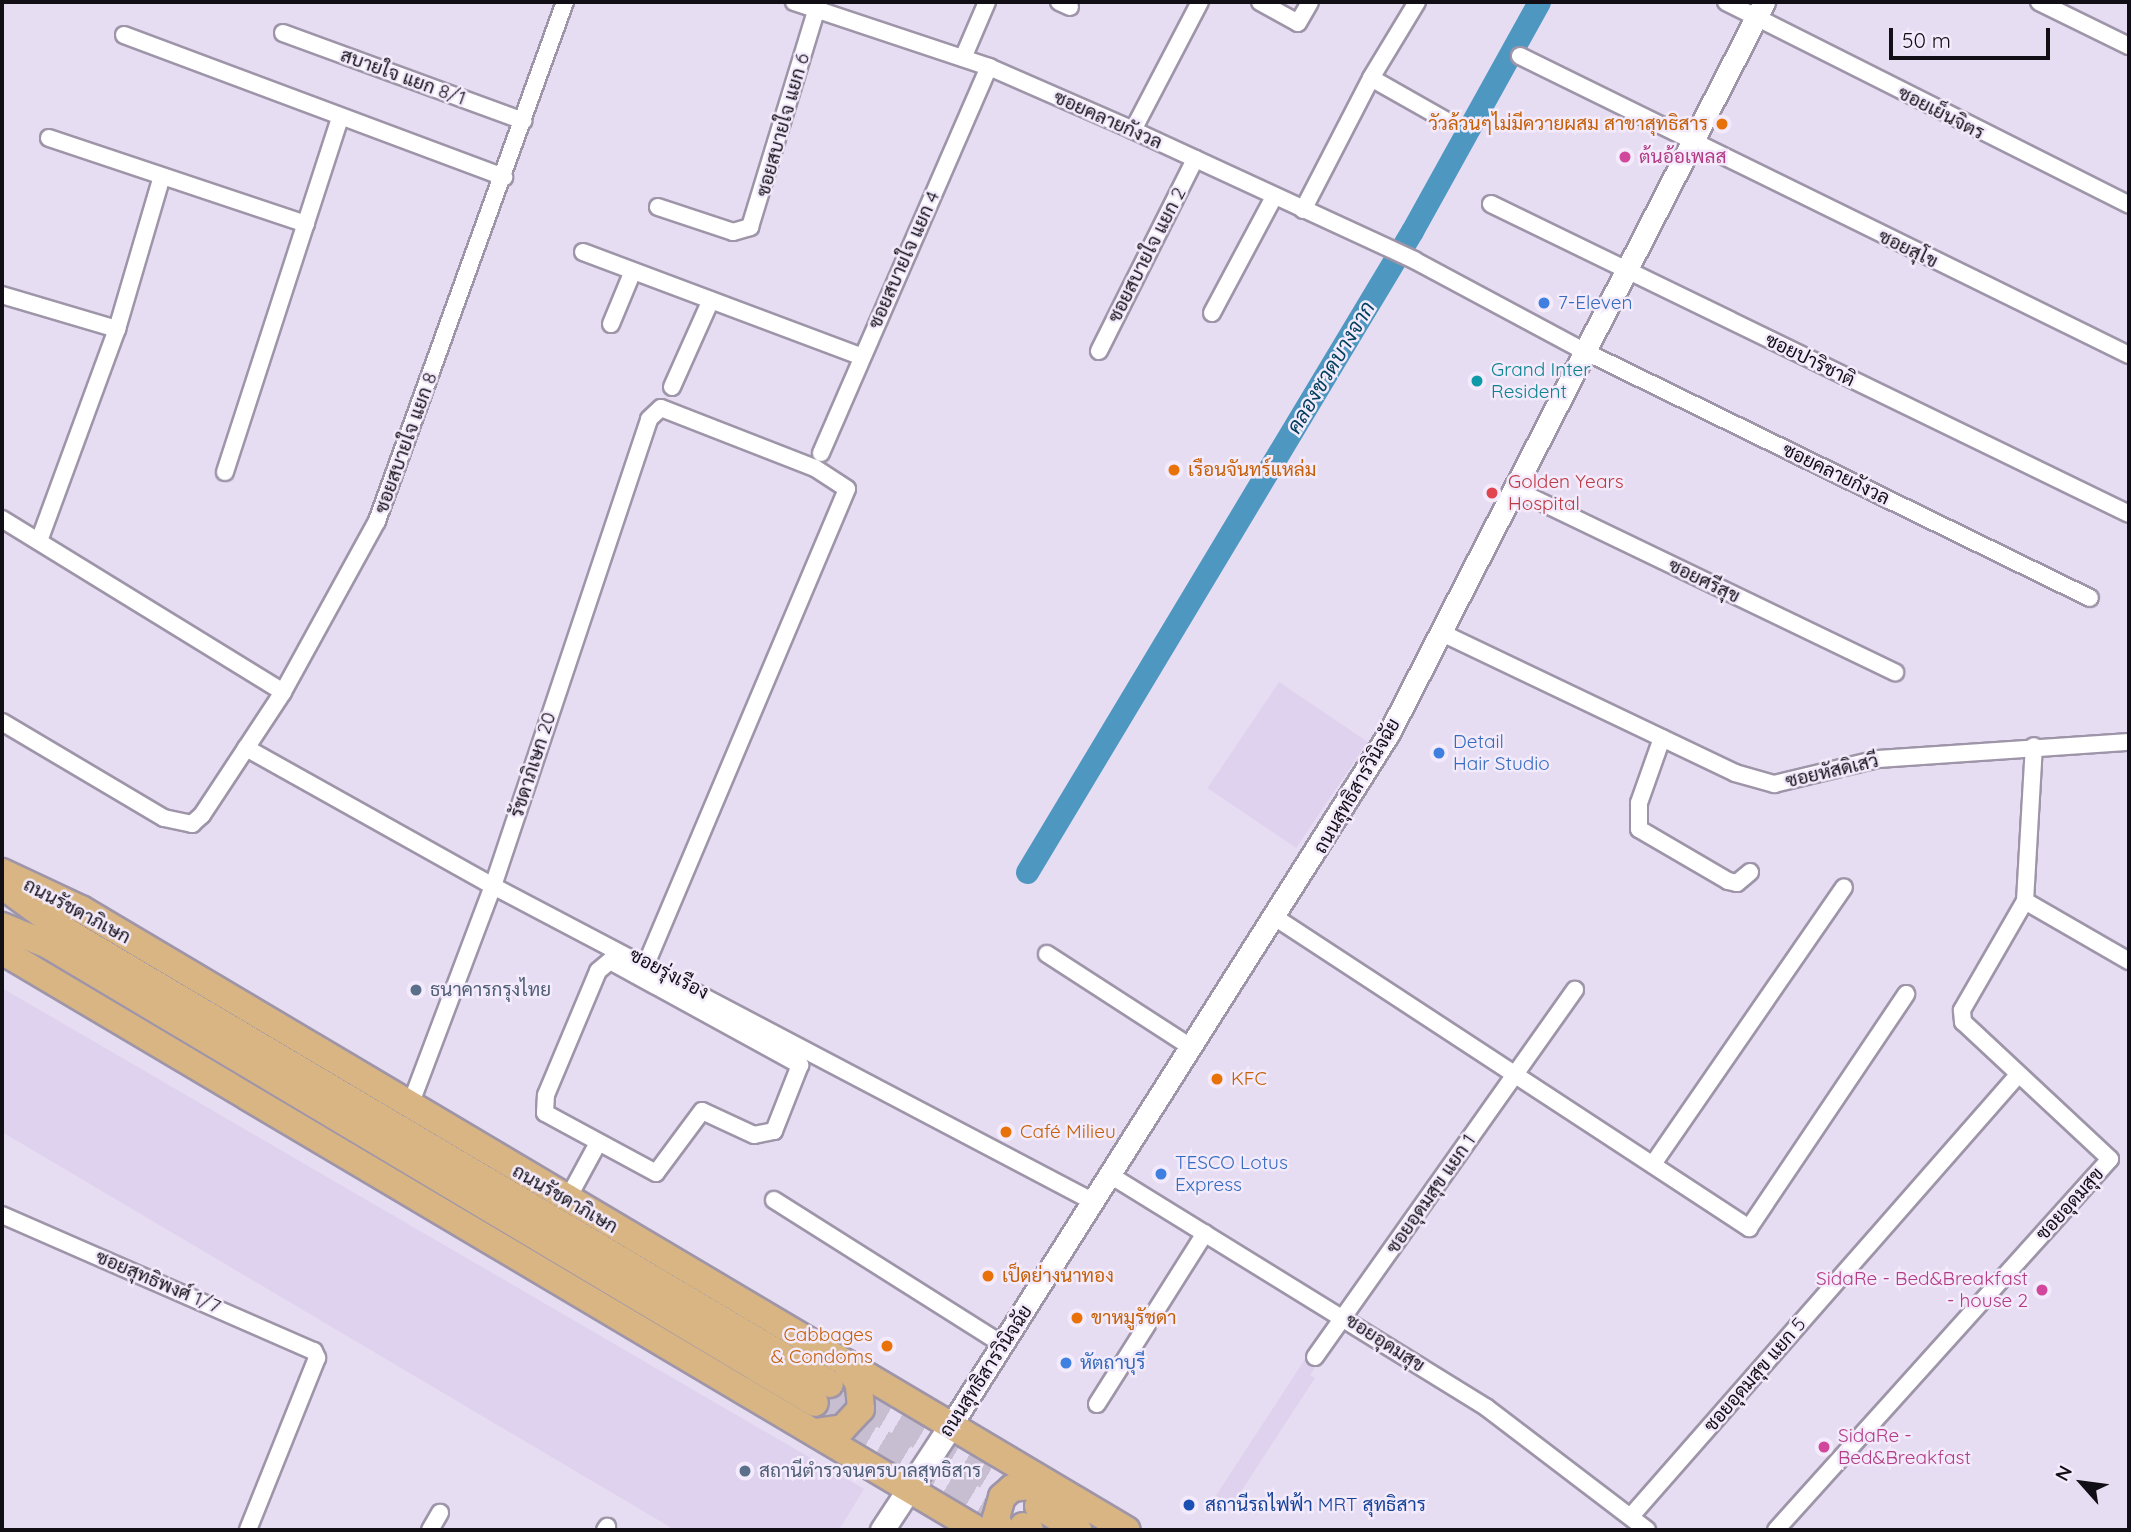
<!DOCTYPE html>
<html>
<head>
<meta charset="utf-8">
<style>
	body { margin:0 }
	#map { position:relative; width:2131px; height:1532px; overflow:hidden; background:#e7ddf2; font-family:Quicksand,Sarabun,sans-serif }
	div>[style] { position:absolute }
	.built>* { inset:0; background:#dfd2ee; transform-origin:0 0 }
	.canal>* { height:23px; margin:-11.5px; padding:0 11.5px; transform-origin:11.5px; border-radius:11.5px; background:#4d97c1 }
	.primary-tunnel>* { height:26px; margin-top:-13px; transform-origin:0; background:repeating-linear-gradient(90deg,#c7bed1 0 26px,transparent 0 39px) }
	.roads { filter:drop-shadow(2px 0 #9e95a9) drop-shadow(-2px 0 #9e95a9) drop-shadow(0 2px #9e95a9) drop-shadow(0 -2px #9e95a9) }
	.minor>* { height:16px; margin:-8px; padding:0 8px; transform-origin:8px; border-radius:8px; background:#fff }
	.tertiary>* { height:21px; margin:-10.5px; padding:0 10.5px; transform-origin:10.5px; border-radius:10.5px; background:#fff }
	.secondary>* { height:23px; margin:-11.5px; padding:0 11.5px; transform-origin:11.5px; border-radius:11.5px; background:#fff }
	.primary>* { height:26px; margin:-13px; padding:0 13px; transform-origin:13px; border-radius:13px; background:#d9b584 }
	.dots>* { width:19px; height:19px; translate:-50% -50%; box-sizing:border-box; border:4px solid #f3ebfc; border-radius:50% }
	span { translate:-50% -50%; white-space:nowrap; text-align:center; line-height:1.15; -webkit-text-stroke:5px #f3ebfc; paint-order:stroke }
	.street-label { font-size:19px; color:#120e15 }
	.food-label { font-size:19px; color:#c56008 }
	.right { translate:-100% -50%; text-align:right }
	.left { translate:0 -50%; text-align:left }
	.hotel-label { font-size:19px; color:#b23c85 }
	.shop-label { font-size:19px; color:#366cbe }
	.culture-label { font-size:19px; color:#0d838f }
	.health-label { font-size:19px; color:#be3a42 }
	.service-label { font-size:19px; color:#4e5e75 }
	.transit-label { font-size:19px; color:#164399 }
	.water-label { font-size:21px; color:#00405d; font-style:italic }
	.frame { position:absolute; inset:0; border:4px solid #120e15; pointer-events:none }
	.north { position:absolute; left:2047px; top:1448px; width:70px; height:70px; -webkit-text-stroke:5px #f3ebfc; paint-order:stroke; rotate:298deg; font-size:19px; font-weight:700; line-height:28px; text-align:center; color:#120e15 }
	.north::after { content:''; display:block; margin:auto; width:24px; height:32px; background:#120e15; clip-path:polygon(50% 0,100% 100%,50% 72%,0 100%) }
	.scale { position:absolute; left:1889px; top:28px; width:161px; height:32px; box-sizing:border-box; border:4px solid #120e15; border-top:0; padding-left:9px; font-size:21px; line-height:24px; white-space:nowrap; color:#120e15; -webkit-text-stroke:5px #f3ebfc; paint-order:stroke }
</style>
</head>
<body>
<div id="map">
	<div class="built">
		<i style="left:1279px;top:682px;width:107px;height:128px;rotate:34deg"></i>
		<i style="clip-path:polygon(2px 988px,864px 1489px,839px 1530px,675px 1530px,2px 1132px)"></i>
		<i style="clip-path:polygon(1309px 1353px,1320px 1360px,1310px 1375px,1315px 1378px,1229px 1510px,1213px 1500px)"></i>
	</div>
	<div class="canal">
		<i style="left:1027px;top:872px;width:748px;rotate:-59.01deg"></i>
		<i style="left:1412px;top:231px;width:262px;rotate:-61deg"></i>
	</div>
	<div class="primary-tunnel">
		<i style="left:830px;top:1384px;width:229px;rotate:30.5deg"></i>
		<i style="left:815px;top:1403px;width:242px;rotate:30.6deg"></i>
	</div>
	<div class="roads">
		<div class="minor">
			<i style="left:794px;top:2px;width:206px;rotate:18.4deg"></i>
			<i style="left:989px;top:67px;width:157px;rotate:23.6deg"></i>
			<i style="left:1133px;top:130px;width:310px;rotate:24.8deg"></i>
			<i style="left:1414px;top:260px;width:191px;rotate:28.2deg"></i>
			<i style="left:1582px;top:350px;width:565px;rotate:26.02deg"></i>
			<i style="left:1059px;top:2px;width:12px;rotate:24deg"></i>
			<i style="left:1260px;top:2px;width:43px;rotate:28.9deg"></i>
			<i style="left:1298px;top:23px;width:24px;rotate:-60deg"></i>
			<i style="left:1726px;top:2px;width:451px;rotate:26.7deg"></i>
			<i style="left:2039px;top:2px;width:100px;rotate:26.1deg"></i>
			<i style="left:283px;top:33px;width:256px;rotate:20.1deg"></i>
			<i style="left:124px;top:35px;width:406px;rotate:20.5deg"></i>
			<i style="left:1520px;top:56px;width:678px;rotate:26.15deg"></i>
			<i style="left:963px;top:58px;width:61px;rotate:-66.8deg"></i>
			<i style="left:1371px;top:78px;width:89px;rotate:-58.8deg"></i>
			<i style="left:1133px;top:130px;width:144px;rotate:-62.4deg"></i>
			<i style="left:49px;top:138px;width:271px;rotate:18.5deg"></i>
			<i style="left:1491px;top:204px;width:709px;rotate:25.91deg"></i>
			<i style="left:658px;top:207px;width:79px;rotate:18.4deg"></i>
			<i style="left:733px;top:232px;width:18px;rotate:-16deg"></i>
			<i style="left:750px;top:227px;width:235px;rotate:-73deg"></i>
			<i style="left:1303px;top:210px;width:148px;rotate:-62.7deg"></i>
			<i style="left:1371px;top:78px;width:87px;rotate:29.5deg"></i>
			<i style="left:583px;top:252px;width:298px;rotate:20.6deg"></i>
			<i style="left:2px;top:295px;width:120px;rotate:16.5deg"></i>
			<i style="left:1212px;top:313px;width:132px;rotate:-61.9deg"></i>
			<i style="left:611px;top:324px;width:57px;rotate:-67.5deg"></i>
			<i style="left:1099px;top:351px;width:215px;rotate:-63.4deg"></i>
			<i style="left:672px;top:387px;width:95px;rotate:-65.9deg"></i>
			<i style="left:821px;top:453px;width:421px;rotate:-66.5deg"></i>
			<i style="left:225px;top:472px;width:371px;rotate:-72deg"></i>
			<i style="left:1514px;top:489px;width:423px;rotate:25.7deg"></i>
			<i style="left:2px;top:519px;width:330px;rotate:31.6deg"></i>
			<i style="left:39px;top:541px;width:226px;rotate:-69.8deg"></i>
			<i style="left:117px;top:329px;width:159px;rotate:-73.6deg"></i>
			<i style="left:1442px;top:633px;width:325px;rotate:25.5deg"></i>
			<i style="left:1735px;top:773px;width:41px;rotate:15.8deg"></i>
			<i style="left:1774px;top:784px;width:107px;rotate:-13.5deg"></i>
			<i style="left:1878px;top:759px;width:252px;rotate:-3.9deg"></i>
			<i style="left:2px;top:722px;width:188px;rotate:30.7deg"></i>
			<i style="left:164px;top:818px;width:29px;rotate:12deg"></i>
			<i style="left:192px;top:824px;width:13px;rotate:-42deg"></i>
			<i style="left:202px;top:815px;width:147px;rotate:-56.6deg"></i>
			<i style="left:283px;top:692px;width:195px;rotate:-61.2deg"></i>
			<i style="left:377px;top:521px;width:552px;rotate:-70.09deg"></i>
			<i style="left:1662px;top:738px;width:69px;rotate:109.5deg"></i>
			<i style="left:1639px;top:803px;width:26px;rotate:90deg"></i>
			<i style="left:1639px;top:829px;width:103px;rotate:30.3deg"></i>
			<i style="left:1728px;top:881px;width:9px;rotate:13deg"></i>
			<i style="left:1737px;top:883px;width:17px;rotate:-40deg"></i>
			<i style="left:246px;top:748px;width:283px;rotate:29.2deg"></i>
			<i style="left:493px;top:886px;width:677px;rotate:27.74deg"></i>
			<i style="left:2025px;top:901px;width:120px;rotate:30deg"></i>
			<i style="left:1276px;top:918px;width:566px;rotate:33.24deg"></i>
			<i style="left:1749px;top:1228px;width:282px;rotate:-56.1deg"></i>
			<i style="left:1047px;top:954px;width:171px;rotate:32.9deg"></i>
			<i style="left:610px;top:961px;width:217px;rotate:28.7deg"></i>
			<i style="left:800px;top:1065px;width:71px;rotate:111.5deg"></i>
			<i style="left:774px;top:1131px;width:20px;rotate:169deg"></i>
			<i style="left:754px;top:1135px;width:57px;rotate:-155.2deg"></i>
			<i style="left:702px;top:1111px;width:77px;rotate:126.6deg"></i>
			<i style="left:656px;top:1173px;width:126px;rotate:-151.6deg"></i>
			<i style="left:545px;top:1113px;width:18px;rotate:-87deg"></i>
			<i style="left:546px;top:1095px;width:134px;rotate:-67.2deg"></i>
			<i style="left:598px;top:971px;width:16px;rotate:-40deg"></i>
			<i style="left:409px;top:1108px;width:237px;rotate:-69.3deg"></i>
			<i style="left:493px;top:886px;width:492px;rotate:-71.5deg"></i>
			<i style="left:649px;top:419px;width:16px;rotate:-43deg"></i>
			<i style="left:661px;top:408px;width:165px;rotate:21.3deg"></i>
			<i style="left:815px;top:468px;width:38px;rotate:33deg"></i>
			<i style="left:847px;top:489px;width:514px;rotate:112.92deg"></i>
			<i style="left:1653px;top:1164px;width:336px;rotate:-55.4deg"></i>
			<i style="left:1110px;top:1175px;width:443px;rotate:31.7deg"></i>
			<i style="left:1487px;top:1408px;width:201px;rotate:37.3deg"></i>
			<i style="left:567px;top:1200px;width:65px;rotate:-61.5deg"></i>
			<i style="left:774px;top:1200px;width:270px;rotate:32.3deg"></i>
			<i style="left:2px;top:1215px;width:340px;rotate:23.6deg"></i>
			<i style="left:314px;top:1351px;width:8px;rotate:67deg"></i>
			<i style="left:317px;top:1358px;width:185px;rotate:111.9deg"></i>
			<i style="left:1315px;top:1357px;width:450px;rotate:-54.7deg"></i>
			<i style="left:1097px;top:1404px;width:202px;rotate:-57.7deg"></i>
			<i style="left:1632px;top:1515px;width:584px;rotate:-48.75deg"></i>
			<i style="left:430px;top:1530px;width:20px;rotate:-60deg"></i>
			<i style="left:605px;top:1530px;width:4px;rotate:-56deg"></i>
			<i style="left:1776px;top:1530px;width:499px;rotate:-48deg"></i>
			<i style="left:2110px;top:1159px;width:201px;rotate:-137deg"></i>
			<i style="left:1963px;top:1022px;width:12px;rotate:-95deg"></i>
			<i style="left:1962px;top:1010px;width:126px;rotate:-60deg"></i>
			<i style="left:2025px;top:901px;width:155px;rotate:-86.7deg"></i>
		</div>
		<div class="tertiary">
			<i style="left:951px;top:1425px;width:819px;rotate:-57.67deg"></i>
			<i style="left:1389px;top:733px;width:822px;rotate:-62.84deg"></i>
		</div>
		<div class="secondary">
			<i style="left:882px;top:1530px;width:126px;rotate:-56.7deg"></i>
		</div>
		<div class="primary">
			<i style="left:2px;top:872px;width:87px;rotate:25.1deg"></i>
			<i style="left:81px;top:909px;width:1216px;rotate:30.7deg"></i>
			<i style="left:3px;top:886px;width:69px;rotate:36.2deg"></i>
			<i style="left:59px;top:927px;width:896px;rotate:30.66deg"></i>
			<i style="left:2px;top:926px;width:50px;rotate:22.4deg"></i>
			<i style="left:48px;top:945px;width:893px;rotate:30.84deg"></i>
			<i style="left:2px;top:951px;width:1135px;rotate:30.68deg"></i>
			<i style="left:815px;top:1432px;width:28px;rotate:-8deg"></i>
			<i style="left:843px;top:1428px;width:26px;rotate:-47deg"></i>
			<i style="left:861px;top:1409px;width:25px;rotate:-95deg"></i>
			<i style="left:859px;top:1384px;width:25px;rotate:-122deg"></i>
			<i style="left:1038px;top:1506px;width:47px;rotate:31deg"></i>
			<i style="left:1023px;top:1526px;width:8px;rotate:30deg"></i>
			<i style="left:1001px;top:1530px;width:13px;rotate:-113deg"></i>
			<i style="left:996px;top:1518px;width:22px;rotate:-74deg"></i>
			<i style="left:1002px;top:1497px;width:13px;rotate:-42deg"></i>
			<i style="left:1012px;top:1488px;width:37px;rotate:-6deg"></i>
		</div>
	</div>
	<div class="dots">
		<i style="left:1722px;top:124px;background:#e8710a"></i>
		<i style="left:1625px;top:157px;background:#d1479c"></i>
		<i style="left:1544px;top:303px;background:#3f7fe0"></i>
		<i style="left:1477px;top:381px;background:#0f9aa8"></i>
		<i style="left:1174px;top:470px;background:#e8710a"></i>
		<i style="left:1492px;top:493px;background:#e0444e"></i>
		<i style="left:1439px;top:753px;background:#3f7fe0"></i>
		<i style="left:416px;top:990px;background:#5c6f8a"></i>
		<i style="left:1217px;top:1079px;background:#e8710a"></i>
		<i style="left:1006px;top:1132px;background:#e8710a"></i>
		<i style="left:1161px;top:1174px;background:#3f7fe0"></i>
		<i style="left:988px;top:1276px;background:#e8710a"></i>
		<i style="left:2042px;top:1290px;background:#d1479c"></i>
		<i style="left:1077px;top:1318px;background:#e8710a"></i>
		<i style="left:887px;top:1346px;background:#e8710a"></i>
		<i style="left:1066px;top:1363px;background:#3f7fe0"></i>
		<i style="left:1824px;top:1447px;background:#d1479c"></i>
		<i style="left:745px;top:1471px;background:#5c6f8a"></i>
		<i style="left:1189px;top:1505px;background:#1a4fb4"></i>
	</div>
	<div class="street-label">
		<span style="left:403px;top:77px;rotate:20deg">สบายใจ แยก 8/1</span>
		<span style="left:1941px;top:113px;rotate:27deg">ซอยเย็นจิตร</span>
		<span style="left:1108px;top:120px;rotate:24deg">ซอยคลายกังวล</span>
		<span style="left:783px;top:125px;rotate:-74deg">ซอยสบายใจ แยก 6</span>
		<span style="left:1908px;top:249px;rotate:26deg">ซอยสุโข</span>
		<span style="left:1147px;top:255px;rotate:-63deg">ซอยสบายใจ แยก 2</span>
		<span style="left:904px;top:260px;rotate:-66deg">ซอยสบายใจ แยก 4</span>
		<span style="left:1810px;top:360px;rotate:26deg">ซอยปาริชาติ</span>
		<span style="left:406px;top:443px;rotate:-70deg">ซอยสบายใจ แยก 8</span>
		<span style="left:1836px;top:474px;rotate:26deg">ซอยคลายกังวล</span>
		<span style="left:1704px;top:581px;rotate:26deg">ซอยศรีสุข</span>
		<span style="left:533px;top:765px;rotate:-72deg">รัชดาภิเษก 20</span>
		<span style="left:1832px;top:771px;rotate:-13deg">ซอยหัสดิเสวี</span>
		<span style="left:1357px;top:786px;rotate:-60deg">ถนนสุทธิสารวินิจฉัย</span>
		<span style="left:77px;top:911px;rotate:28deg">ถนนรัชดาภิเษก</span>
		<span style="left:669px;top:974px;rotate:28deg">ซอยรุ่งเรือง</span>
		<span style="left:1431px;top:1194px;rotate:-55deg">ซอยอุดมสุข แยก 1</span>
		<span style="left:565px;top:1199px;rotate:30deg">ถนนรัชดาภิเษก</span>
		<span style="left:2070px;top:1204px;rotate:-48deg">ซอยอุดมสุข</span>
		<span style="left:158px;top:1282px;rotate:23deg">ซอยสุทธิพงศ์ 1/7</span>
		<span style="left:1385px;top:1343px;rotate:33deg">ซอยอุดมสุข</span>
		<span style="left:986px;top:1371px;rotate:-57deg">ถนนสุทธิสารวินิจฉัย</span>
		<span style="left:1755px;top:1375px;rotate:-49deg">ซอยอุดมสุข แยก 5</span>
	</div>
	<div class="food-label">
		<span class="right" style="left:1708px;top:124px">วัวล้วนๆไม่มีควายผสม สาขาสุทธิสาร</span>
		<span class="left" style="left:1188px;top:470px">เรือนจันทร์แหล่ม</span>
		<span class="left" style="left:1231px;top:1079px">KFC</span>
		<span class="left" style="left:1020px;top:1132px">Café Milieu</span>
		<span class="left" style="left:1002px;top:1276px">เป็ดย่างนาทอง</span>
		<span class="left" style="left:1091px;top:1318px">ขาหมูรัชดา</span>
		<span class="right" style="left:873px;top:1346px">Cabbages<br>&amp; Condoms</span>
	</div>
	<div class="hotel-label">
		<span class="left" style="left:1639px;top:157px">ต้นอ้อเพลส</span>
		<span class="right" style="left:2028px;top:1290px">SidaRe - Bed&amp;Breakfast<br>- house 2</span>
		<span class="left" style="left:1838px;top:1447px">SidaRe -<br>Bed&amp;Breakfast</span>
	</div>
	<div class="shop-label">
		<span class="left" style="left:1558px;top:303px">7-Eleven</span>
		<span class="left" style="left:1453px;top:753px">Detail<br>Hair Studio</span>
		<span class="left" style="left:1175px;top:1174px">TESCO Lotus<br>Express</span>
		<span class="left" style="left:1080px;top:1363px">หัตถาบุรี</span>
	</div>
	<div class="culture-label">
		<span class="left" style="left:1491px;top:381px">Grand Inter<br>Resident</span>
	</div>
	<div class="health-label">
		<span class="left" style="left:1508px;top:493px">Golden Years<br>Hospital</span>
	</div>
	<div class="service-label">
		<span class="left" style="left:430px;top:990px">ธนาคารกรุงไทย</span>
		<span class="left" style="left:759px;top:1471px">สถานีตำรวจนครบาลสุทธิสาร</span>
	</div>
	<div class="transit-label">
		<span class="left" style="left:1205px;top:1505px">สถานีรถไฟฟ้า MRT สุทธิสาร</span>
	</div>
	<div class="water-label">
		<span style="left:1330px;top:367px;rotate:-59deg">คลองชวดบางจาก</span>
	</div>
	<div class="frame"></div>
	<div class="north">N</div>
	<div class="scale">50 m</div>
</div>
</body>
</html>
